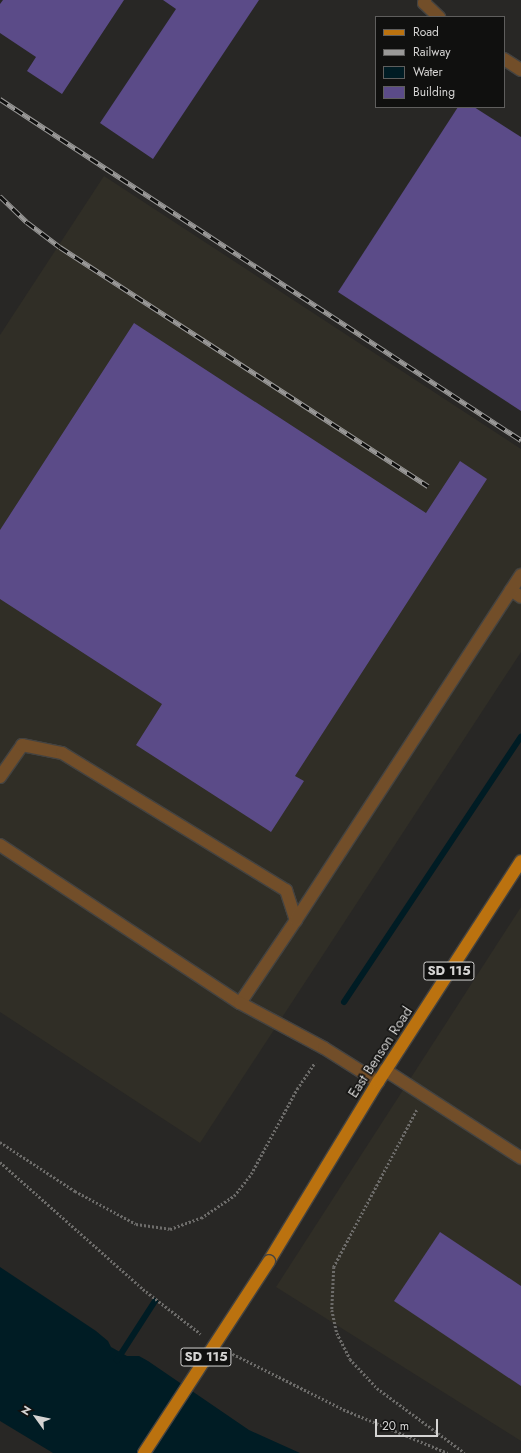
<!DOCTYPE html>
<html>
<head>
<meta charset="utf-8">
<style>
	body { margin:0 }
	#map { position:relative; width:521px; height:1453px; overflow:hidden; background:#282725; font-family:Jost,sans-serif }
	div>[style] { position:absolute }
	.built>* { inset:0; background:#302e26 }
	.water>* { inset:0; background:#001c24 }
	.stream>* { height:6px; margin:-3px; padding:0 3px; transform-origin:3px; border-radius:3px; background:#001c24 }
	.building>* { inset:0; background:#5b4b88 }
	.path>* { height:2.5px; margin-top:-1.25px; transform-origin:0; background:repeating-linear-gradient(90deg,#6d6c6a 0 2px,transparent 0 4px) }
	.roads { filter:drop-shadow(1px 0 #444341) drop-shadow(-1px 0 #444341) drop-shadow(0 1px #444341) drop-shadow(0 -1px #444341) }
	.lane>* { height:12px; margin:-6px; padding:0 6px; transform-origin:6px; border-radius:6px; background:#724e29 }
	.primary>* { height:12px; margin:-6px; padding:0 6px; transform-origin:6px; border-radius:6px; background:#bb720f }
	.rail>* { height:4.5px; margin-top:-2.25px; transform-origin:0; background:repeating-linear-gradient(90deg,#10100f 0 9px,#9a9998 0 18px); box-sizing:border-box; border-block:1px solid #9a9998 }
	.bridges { filter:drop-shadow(1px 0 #444341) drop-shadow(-1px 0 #444341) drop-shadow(0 1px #444341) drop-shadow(0 -1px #444341) }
	.primary-bridge>* { height:12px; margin:-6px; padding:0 6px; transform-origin:6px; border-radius:6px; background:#bb720f }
	span { translate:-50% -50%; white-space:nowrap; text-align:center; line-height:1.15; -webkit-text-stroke:3px #10100f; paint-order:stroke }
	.shield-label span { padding:1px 3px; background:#10100f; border:1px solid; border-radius:3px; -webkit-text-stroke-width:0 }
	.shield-label { font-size:13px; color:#d5d4d3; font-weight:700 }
	.street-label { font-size:14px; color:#d5d4d3 }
	.legend { position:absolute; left:375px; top:16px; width:130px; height:92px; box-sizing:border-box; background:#10100f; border:1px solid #5f5e5d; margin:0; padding:5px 7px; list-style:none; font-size:12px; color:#d5d4d3 }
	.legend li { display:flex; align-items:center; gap:8px; height:20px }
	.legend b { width:20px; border:1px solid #5f5e5d }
	.north { position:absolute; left:16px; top:1397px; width:40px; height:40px; -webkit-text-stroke:3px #10100f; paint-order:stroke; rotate:303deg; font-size:11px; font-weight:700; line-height:16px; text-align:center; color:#d5d4d3 }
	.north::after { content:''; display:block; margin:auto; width:14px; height:18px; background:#d5d4d3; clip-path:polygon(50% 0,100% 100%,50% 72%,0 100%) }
	.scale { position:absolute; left:375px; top:1419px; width:63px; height:18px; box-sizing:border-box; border:2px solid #d5d4d3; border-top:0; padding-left:5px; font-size:12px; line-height:14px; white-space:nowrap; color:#d5d4d3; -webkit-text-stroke:3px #10100f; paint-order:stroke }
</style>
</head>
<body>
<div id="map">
	<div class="built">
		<i style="clip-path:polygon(104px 176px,521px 449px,521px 652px,200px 1143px,0 1012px,0 335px)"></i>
		<i style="clip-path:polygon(521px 907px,521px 1441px,276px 1287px)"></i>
	</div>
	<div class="water">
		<i style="clip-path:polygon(0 1267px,96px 1331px,108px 1341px,111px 1347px,127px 1356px,139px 1356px,148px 1361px,249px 1430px,300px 1453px,53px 1453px,0 1421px)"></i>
	</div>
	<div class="stream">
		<i style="left:344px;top:1002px;width:319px;rotate:-56.3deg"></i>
		<i style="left:117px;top:1360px;width:70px;rotate:-57.2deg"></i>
	</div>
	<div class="building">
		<i style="clip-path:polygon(3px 0,124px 0,62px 94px,27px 71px,36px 57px,0 33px,0 4px)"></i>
		<i style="clip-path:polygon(163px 0,259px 0,153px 159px,100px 123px,176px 9px)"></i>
		<i style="clip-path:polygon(458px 107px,474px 107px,521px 137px,521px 411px,338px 292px)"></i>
		<i style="clip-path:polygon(134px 323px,426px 513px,460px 461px,487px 479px,295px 776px,304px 781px,271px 832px,136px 745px,162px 704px,0 599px,0 530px)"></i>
		<i style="clip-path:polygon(440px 1232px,521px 1286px,521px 1386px,394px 1301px)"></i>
	</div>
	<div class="path">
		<i style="left:417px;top:1110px;width:178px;rotate:117.9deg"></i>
		<i style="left:334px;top:1267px;width:43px;rotate:92.7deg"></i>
		<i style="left:332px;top:1310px;width:24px;rotate:78deg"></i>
		<i style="left:337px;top:1333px;width:29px;rotate:63deg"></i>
		<i style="left:350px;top:1359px;width:40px;rotate:47deg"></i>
		<i style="left:377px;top:1388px;width:109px;rotate:36.5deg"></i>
		<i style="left:0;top:1142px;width:90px;rotate:33.2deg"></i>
		<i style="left:75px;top:1191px;width:69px;rotate:28.4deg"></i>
		<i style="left:136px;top:1224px;width:34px;rotate:8deg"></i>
		<i style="left:170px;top:1229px;width:33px;rotate:-20deg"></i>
		<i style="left:201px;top:1218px;width:40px;rotate:-34deg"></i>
		<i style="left:234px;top:1196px;width:28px;rotate:-52deg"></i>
		<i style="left:251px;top:1174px;width:97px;rotate:-61.6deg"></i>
		<i style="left:297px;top:1089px;width:32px;rotate:-56deg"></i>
		<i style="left:0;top:1162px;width:191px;rotate:41.6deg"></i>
		<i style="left:143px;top:1289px;width:73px;rotate:37.8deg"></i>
		<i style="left:229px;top:1352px;width:132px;rotate:26.6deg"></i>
		<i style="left:347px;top:1411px;width:109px;rotate:22.6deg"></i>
	</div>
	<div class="roads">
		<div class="lane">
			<i style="left:425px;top:0;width:3px;rotate:108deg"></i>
			<i style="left:424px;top:3px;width:21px;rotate:43deg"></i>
			<i style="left:504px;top:59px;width:20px;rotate:33deg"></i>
			<i style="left:511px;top:590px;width:12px;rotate:35deg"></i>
			<i style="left:0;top:777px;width:39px;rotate:-55deg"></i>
			<i style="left:22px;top:745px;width:41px;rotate:11.3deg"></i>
			<i style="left:62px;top:753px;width:263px;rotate:31.5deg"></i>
			<i style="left:286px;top:890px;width:32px;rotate:72deg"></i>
			<i style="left:296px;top:920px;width:100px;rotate:124deg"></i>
			<i style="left:0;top:845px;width:287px;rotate:33.4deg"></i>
			<i style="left:240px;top:1003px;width:95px;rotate:28.2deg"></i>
			<i style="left:324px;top:1048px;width:64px;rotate:32.2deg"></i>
			<i style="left:296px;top:920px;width:412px;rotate:-56.9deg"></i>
			<i style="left:385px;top:1070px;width:162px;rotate:32.9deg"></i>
		</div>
		<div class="primary">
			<i style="left:269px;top:1261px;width:210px;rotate:-58.7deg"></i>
			<i style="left:378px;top:1082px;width:263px;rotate:-57.1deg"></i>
		</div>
	</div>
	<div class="rail">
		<i style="left:0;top:99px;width:623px;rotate:33.21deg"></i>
		<i style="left:0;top:196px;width:37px;rotate:44deg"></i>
		<i style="left:27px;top:222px;width:41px;rotate:37.1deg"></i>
		<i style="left:60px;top:247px;width:439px;rotate:33deg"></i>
	</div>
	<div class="bridges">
		<div class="primary-bridge">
			<i style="left:144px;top:1453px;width:229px;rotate:-56.9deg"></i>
		</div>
	</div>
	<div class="shield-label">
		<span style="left:449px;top:971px">SD 115</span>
		<span style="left:206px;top:1357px">SD 115</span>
	</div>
	<div class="street-label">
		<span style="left:380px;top:1052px;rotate:-57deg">East Benson Road</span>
	</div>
	<ul class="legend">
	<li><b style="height:5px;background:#bb720f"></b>Road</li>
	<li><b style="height:5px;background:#9a9998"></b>Railway</li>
	<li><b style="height:11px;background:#001c24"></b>Water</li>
	<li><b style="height:11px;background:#5b4b88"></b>Building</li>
	</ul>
	<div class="north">N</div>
	<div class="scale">20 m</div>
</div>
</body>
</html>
